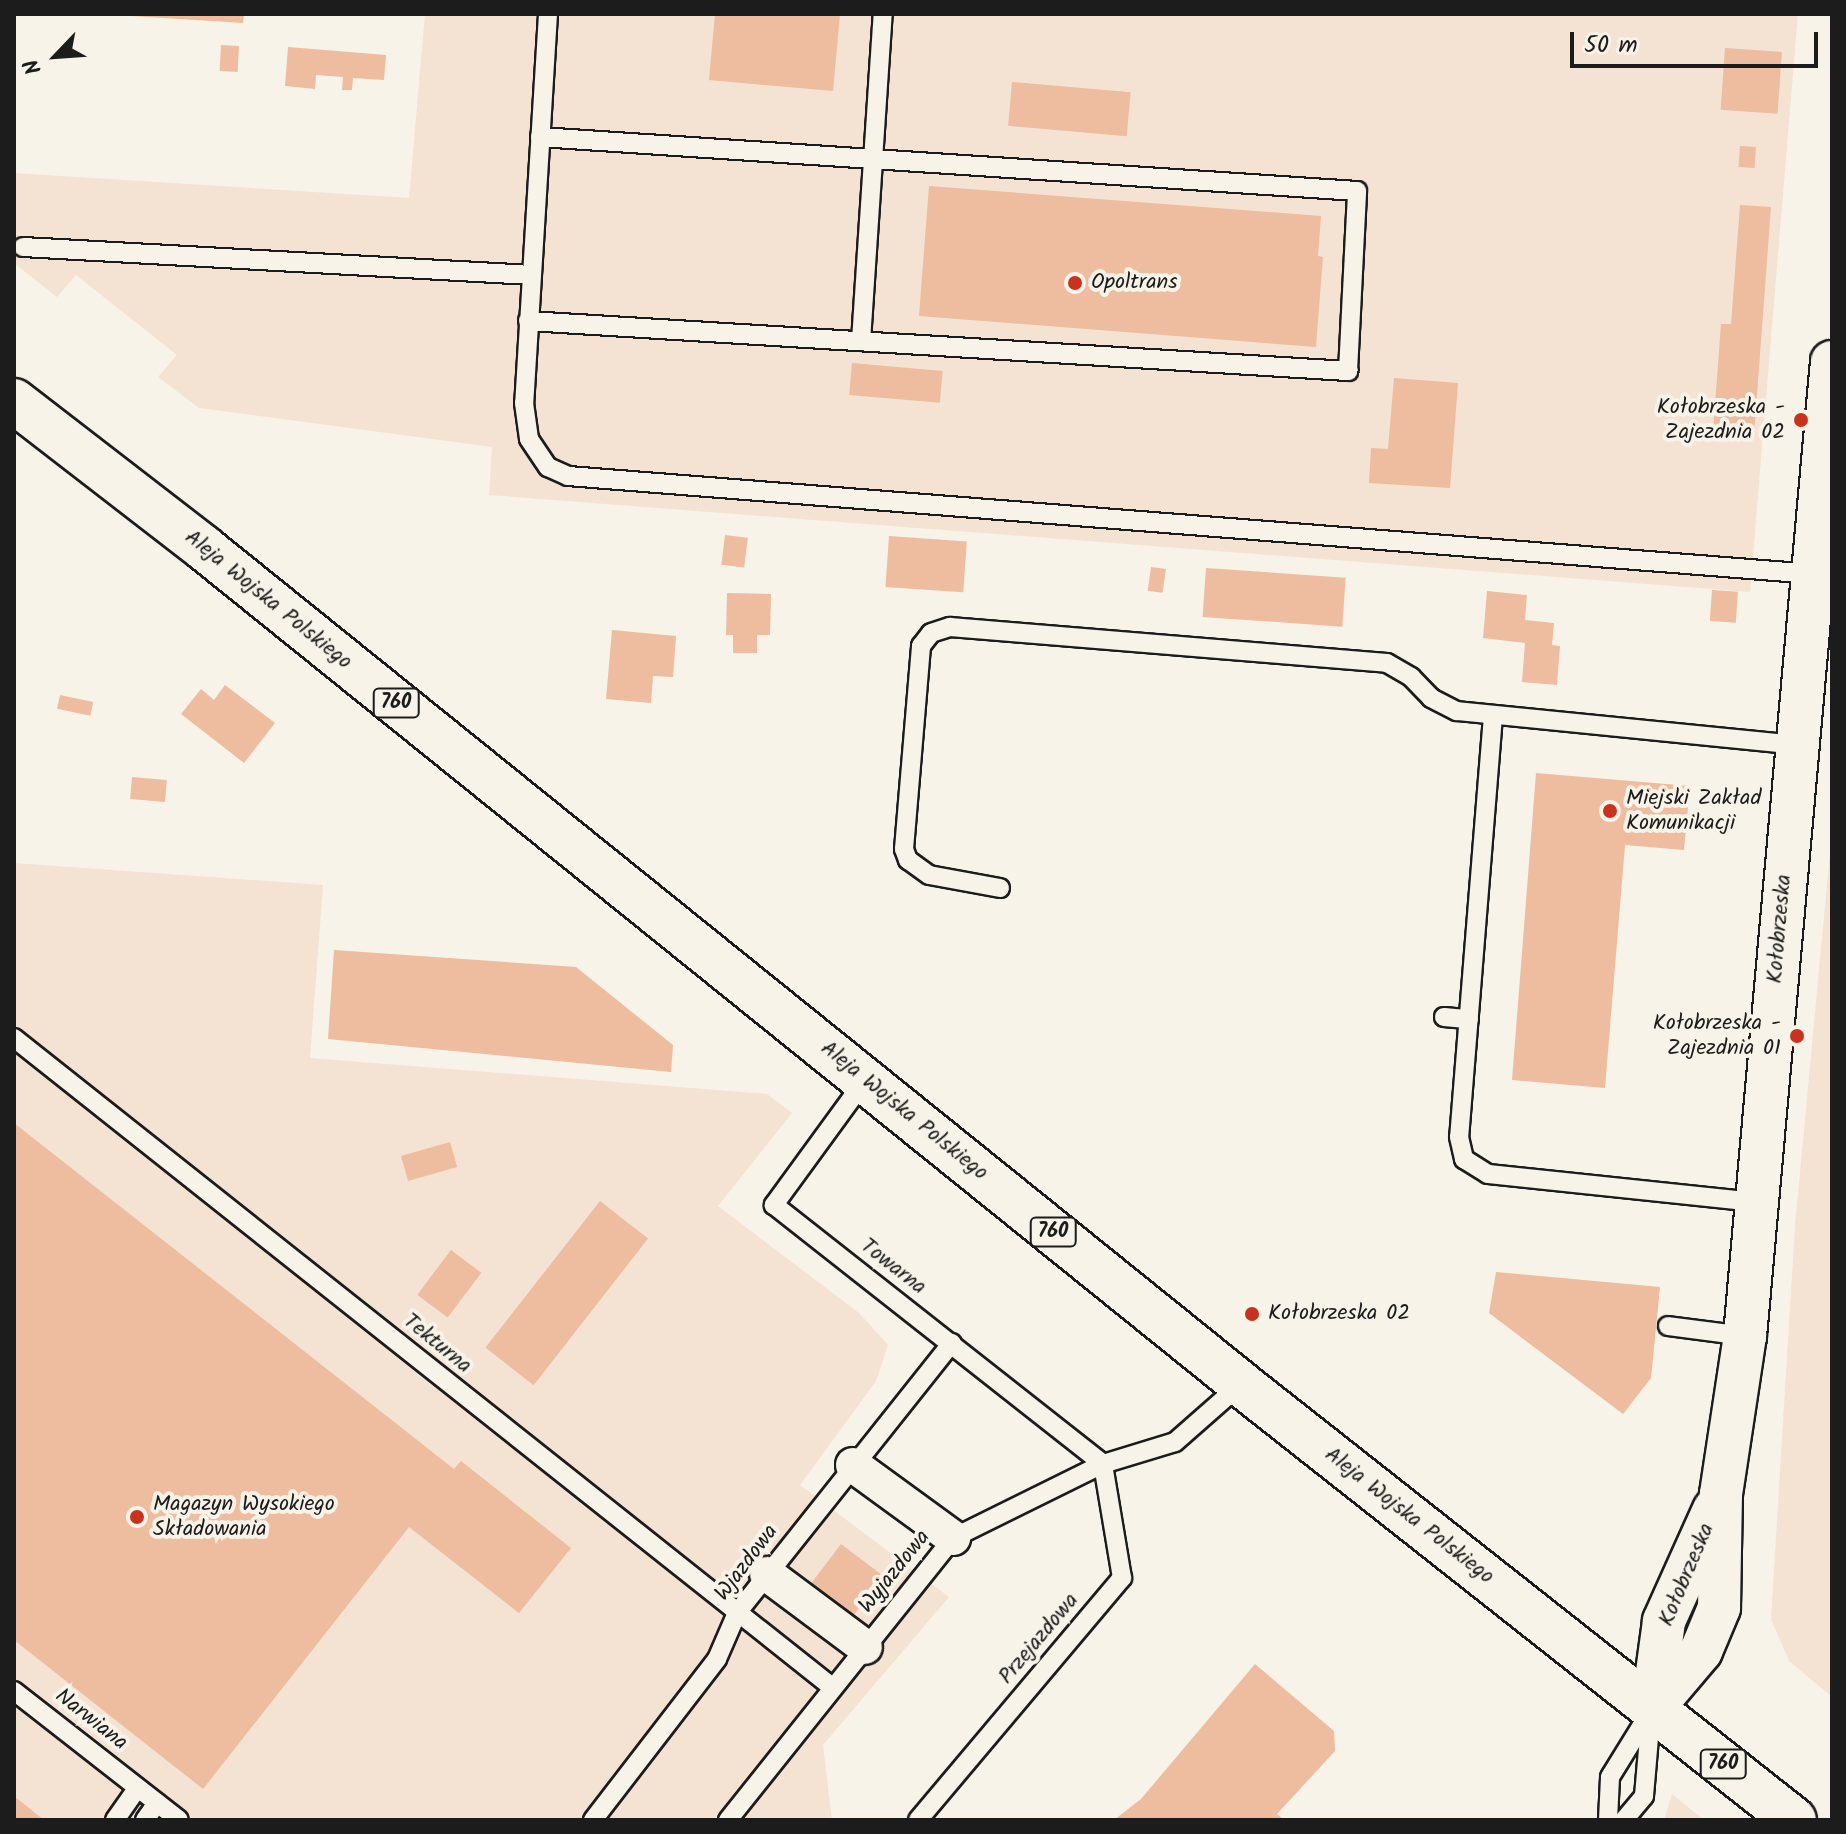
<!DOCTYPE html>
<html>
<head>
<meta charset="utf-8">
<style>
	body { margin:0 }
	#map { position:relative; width:1846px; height:1834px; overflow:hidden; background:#f7f3e8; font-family:Kalam,sans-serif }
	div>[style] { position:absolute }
	.built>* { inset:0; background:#f4e2d2 }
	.building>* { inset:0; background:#eebc9f; transform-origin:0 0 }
	.roads { filter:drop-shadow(2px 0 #1c1c1c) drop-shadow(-2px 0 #1c1c1c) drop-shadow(0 2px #1c1c1c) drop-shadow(0 -2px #1c1c1c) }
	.service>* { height:18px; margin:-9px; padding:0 9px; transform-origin:9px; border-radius:9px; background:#f7f3e8 }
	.minor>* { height:34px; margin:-17px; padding:0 17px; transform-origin:17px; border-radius:17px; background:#f7f3e8 }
	.tertiary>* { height:42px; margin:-21px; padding:0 21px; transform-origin:21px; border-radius:21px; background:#f7f3e8 }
	.primary>* { height:44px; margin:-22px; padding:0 22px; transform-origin:22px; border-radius:22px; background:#f7f3e8 }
	.dots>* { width:22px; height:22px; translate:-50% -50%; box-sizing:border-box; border:4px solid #f7f3e8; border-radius:50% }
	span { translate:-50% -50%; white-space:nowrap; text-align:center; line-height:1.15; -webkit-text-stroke:8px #f7f3e8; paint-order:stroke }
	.shield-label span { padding:2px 6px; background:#f7f3e8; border:2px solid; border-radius:6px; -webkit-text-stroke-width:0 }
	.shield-label { font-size:20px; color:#1c1c1c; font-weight:700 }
	.poi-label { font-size:22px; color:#1c1c1c }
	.left { translate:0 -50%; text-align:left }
	.right { translate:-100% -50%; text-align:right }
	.street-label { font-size:22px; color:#1c1c1c }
	.frame { position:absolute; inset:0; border:16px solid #1c1c1c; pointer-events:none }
	.north { position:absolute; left:16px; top:16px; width:80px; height:80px; -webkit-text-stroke:6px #f7f3e8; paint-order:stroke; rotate:245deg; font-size:22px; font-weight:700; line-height:32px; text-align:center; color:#1c1c1c }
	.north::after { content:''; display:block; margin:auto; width:28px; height:36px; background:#1c1c1c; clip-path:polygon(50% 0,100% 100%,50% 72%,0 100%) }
	.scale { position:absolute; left:1570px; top:32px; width:248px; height:36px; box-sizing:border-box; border:4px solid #1c1c1c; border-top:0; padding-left:10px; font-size:24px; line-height:28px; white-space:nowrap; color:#1c1c1c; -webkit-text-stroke:6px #f7f3e8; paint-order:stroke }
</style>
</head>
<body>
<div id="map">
	<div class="built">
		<i style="clip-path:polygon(425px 14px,1798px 14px,1750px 592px,489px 495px,492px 447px,199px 408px,158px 377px,177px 355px,76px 275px,57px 297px,14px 263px,14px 173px,409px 198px)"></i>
		<i style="clip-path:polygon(1832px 831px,1832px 1697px,1789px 1661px,1771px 1619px,1795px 1226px)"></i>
		<i style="clip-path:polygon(14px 863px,323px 885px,310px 1058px,767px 1094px,792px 1113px,718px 1206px,859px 1313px,888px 1345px,876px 1381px,800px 1485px,949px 1597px,823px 1745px,832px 1820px,14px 1820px)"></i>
		<i style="clip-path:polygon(1672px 1794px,1704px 1820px,1664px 1820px)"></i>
	</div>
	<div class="building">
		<i style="clip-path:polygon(100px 14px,244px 14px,243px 23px)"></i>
		<i style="clip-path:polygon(715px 14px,840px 14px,833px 91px,709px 80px)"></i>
		<i style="left:221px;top:45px;width:18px;height:26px;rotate:3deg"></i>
		<i style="clip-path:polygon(288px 47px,386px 55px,384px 80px,353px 78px,352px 90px,342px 90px,343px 77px,316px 75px,315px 89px,285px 86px)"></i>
		<i style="left:1725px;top:48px;width:57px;height:62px;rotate:4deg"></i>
		<i style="left:1012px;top:82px;width:119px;height:44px;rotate:5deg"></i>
		<i style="left:1740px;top:146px;width:16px;height:21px;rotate:4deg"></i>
		<i style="clip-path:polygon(929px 186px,1321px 216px,1318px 256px,1323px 257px,1316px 347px,919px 316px)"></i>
		<i style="clip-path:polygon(1740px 205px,1771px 207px,1754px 435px,1713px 432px,1721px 324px,1731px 324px)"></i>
		<i style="left:852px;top:363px;width:91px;height:32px;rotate:5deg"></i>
		<i style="clip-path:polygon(1394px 378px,1458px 383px,1450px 488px,1369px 483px,1371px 448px,1388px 449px)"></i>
		<i style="left:725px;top:535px;width:23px;height:30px;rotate:7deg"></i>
		<i style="left:889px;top:536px;width:78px;height:51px;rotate:4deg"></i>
		<i style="left:1151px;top:567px;width:15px;height:24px;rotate:8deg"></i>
		<i style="left:1206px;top:568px;width:140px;height:49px;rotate:4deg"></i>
		<i style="left:1712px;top:590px;width:26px;height:31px;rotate:4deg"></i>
		<i style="clip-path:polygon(1487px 591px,1527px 595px,1525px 620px,1554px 623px,1552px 645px,1560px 646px,1557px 685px,1522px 682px,1525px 643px,1483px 638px)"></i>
		<i style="clip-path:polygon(727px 593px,771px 594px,770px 635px,757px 635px,757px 653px,733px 653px,733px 635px,726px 635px)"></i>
		<i style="clip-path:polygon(612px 630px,676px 636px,673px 677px,653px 676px,651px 703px,606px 699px)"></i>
		<i style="clip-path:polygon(225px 685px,275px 723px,244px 763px,181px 714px,201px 689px,214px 700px)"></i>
		<i style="left:60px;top:695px;width:34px;height:14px;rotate:12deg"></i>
		<i style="clip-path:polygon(1536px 773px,1690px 786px,1684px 850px,1625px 845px,1605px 1088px,1512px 1080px)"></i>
		<i style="left:132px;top:777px;width:35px;height:22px;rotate:5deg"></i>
		<i style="clip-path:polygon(334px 950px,576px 967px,673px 1045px,671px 1072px,328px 1039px)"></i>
		<i style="clip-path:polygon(14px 1123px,454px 1469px,461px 1461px,571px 1548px,519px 1613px,409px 1527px,203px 1789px,14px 1640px)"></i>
		<i style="left:450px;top:1142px;width:26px;height:51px;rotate:74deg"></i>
		<i style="left:600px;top:1201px;width:61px;height:186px;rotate:38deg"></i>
		<i style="left:451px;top:1250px;width:38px;height:56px;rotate:37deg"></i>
		<i style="clip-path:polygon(1496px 1272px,1660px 1287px,1651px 1378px,1623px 1414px,1489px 1313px)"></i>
		<i style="left:841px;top:1544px;width:53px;height:59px;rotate:37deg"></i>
		<i style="clip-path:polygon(1255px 1664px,1334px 1731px,1335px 1751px,1277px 1814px,1284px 1820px,1114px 1820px,1141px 1799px)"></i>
		<i style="clip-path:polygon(14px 1796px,44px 1820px,14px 1820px)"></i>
	</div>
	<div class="roads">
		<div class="service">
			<i style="left:548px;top:14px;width:390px;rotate:93.5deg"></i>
			<i style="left:524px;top:403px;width:36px;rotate:82deg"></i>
			<i style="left:529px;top:439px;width:34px;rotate:56deg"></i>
			<i style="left:548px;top:467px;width:22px;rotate:24deg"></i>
			<i style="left:568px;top:476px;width:1248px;rotate:4.5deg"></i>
			<i style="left:23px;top:247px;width:509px;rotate:3.15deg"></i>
			<i style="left:528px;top:321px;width:822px;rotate:3.49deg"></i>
			<i style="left:1348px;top:371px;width:180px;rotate:-87.1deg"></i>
			<i style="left:1357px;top:191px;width:819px;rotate:-176.22deg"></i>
			<i style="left:861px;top:341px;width:328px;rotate:-86.2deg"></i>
			<i style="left:1493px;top:716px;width:422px;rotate:94.6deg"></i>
			<i style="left:1459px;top:1137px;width:23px;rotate:77deg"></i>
			<i style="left:1464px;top:1159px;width:28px;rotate:32deg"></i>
			<i style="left:1488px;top:1174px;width:269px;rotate:6deg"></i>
			<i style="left:1000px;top:888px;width:72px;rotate:-169.6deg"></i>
			<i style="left:929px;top:875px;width:26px;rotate:-144deg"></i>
			<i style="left:908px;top:860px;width:12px;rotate:-110deg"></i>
			<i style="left:904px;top:849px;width:204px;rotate:-85.2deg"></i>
			<i style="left:921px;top:646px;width:16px;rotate:-52deg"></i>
			<i style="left:931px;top:633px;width:20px;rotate:-18deg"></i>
			<i style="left:950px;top:627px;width:438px;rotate:4.7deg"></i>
			<i style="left:1387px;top:663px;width:28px;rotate:30deg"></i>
			<i style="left:1411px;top:677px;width:29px;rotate:46deg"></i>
			<i style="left:1431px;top:698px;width:29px;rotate:27deg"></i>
			<i style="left:1457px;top:711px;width:342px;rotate:5.7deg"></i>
			<i style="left:1444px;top:1017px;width:25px;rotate:5deg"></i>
			<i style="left:14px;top:1038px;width:1044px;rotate:38.43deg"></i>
			<i style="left:865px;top:1080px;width:155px;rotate:126.1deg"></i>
			<i style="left:774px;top:1205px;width:419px;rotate:38.2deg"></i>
			<i style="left:1668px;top:1326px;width:78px;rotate:7.4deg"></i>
			<i style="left:14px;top:1691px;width:209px;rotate:38deg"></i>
			<i style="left:115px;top:1820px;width:39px;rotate:-55deg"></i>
			<i style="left:145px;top:1820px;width:21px;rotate:-55deg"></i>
			<i style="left:593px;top:1820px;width:203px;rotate:-52.4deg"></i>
			<i style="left:717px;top:1659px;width:50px;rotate:-66.5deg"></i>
			<i style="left:737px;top:1613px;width:345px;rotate:-51.5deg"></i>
			<i style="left:728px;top:1820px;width:361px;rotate:-51.4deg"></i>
			<i style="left:953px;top:1538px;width:167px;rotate:-26.3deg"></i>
			<i style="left:1103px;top:1464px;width:75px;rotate:-17deg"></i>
			<i style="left:1175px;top:1442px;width:88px;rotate:-41.3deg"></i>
			<i style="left:918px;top:1820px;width:317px;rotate:-49.9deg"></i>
			<i style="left:1122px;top:1578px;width:116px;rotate:-99.5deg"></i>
			<i style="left:1608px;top:1820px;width:43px;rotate:-87.3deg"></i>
			<i style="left:1610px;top:1777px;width:80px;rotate:-58.3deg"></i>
			<i style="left:1624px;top:1820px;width:31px;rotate:-50deg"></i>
			<i style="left:1644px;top:1796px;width:82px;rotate:-85.1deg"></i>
		</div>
		<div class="minor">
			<i style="left:853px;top:1465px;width:124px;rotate:36.1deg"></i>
			<i style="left:767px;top:1574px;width:122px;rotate:36.7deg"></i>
		</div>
		<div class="tertiary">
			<i style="left:1652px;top:1709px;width:76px;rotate:-49.8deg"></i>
			<i style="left:1701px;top:1651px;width:47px;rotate:-67.3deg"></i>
			<i style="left:1719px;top:1608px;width:114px;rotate:-89deg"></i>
			<i style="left:1721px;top:1494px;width:160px;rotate:-81.4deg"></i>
			<i style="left:1745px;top:1336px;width:978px;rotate:-84.9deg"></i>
			<i style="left:1652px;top:1709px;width:89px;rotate:-82.2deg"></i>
			<i style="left:1664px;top:1621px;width:122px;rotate:-65.8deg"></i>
		</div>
		<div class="primary">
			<i style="left:14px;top:401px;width:240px;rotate:37.7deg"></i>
			<i style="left:204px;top:548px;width:1332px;rotate:38.87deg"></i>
			<i style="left:1241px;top:1384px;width:704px;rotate:38.25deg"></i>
		</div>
	</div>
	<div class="dots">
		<i style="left:1075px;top:283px;background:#c8321e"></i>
		<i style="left:1801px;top:420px;background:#c8321e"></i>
		<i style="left:1610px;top:811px;background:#c8321e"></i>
		<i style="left:1797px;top:1036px;background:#c8321e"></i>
		<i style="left:1252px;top:1314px;background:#c8321e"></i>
		<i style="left:137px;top:1517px;background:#c8321e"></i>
	</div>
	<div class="shield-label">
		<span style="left:396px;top:703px">760</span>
		<span style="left:1053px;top:1232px">760</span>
		<span style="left:1723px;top:1764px">760</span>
	</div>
	<div class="poi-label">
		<span class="left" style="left:1091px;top:283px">Opoltrans</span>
		<span class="right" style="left:1785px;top:420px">Kołobrzeska -<br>Zajezdnia 02</span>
		<span class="left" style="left:1626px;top:811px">Miejski Zakład<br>Komunikacji</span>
		<span class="right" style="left:1781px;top:1036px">Kołobrzeska -<br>Zajezdnia 01</span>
		<span class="left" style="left:1268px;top:1314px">Kołobrzeska 02</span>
		<span class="left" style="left:153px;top:1517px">Magazyn Wysokiego<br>Składowania</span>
	</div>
	<div class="street-label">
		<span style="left:268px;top:600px;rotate:39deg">Aleja Wojska Polskiego</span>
		<span style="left:1780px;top:929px;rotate:-85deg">Kołobrzeska</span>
		<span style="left:904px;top:1111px;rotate:39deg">Aleja Wojska Polskiego</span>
		<span style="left:893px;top:1267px;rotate:38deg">Towarna</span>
		<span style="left:437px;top:1344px;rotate:39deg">Tekturna</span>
		<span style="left:1409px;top:1516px;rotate:38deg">Aleja Wojska Polskiego</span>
		<span style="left:747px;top:1563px;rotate:-53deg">Wjazdowa</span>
		<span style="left:895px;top:1572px;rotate:-51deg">Wyjazdowa</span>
		<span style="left:1687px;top:1575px;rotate:-67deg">Kołobrzeska</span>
		<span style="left:1039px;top:1639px;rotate:-50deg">Przejazdowa</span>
		<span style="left:91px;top:1720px;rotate:38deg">Narwiana</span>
	</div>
	<div class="frame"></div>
	<div class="north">N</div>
	<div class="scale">50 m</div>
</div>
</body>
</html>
